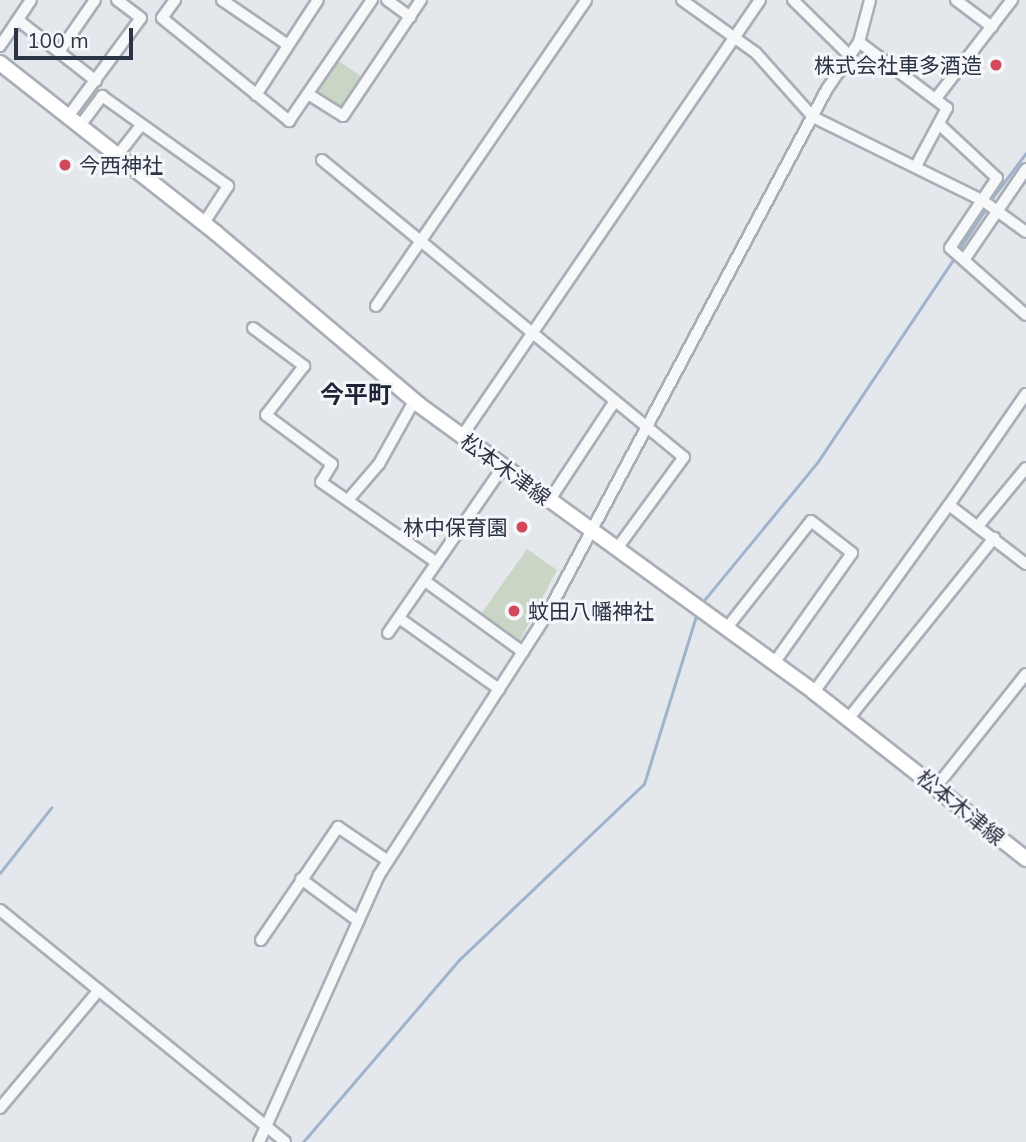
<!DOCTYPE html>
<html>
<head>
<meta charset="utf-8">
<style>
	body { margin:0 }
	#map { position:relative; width:1026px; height:1142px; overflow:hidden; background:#e4e7ec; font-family:Mulish,"Noto Sans JP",sans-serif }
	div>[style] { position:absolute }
	.green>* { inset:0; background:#c9d6c5; transform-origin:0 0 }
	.stream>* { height:2.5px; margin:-1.25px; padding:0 1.25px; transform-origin:1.25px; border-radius:1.25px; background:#9fb4cc }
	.roads { filter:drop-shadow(2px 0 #a9aeb7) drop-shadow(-2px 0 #a9aeb7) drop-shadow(0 2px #a9aeb7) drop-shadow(0 -2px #a9aeb7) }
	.minor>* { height:10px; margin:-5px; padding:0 5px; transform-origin:5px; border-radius:5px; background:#f7f8fa }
	.major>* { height:14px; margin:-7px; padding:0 7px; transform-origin:7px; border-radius:7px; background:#fff }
	.dots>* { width:19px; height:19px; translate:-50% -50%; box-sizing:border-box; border:4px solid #f4f6f9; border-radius:50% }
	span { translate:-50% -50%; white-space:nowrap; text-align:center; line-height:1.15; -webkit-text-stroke:6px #f4f6f9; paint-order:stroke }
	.poi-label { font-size:21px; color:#2b3445 }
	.right { translate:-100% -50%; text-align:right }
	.left { translate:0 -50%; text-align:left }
	.street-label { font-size:21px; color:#2b3445 }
	.quarter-label { font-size:24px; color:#1d2536; font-weight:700 }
	.scale { position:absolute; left:14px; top:28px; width:119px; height:32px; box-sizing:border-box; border:4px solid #2b3445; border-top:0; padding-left:9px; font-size:21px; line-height:24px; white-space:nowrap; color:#2b3445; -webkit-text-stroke:5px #f4f6f9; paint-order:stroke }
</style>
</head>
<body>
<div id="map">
	<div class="green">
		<i style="left:337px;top:60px;width:30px;height:40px;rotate:34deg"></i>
		<i style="clip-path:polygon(527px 549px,557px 570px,519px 642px,479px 617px)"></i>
	</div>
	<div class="stream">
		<i style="left:990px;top:201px;width:60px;rotate:-53.1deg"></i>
		<i style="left:958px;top:251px;width:53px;rotate:-56.6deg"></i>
		<i style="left:701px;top:604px;width:183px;rotate:-50.6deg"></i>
		<i style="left:817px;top:463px;width:248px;rotate:-56.2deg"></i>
		<i style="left:0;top:873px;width:83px;rotate:-51.9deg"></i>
		<i style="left:303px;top:1142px;width:240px;rotate:-49.4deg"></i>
		<i style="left:459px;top:960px;width:255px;rotate:-43.6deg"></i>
		<i style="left:644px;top:784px;width:179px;rotate:-72.8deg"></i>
	</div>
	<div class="roads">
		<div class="minor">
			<i style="left:175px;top:0;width:22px;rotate:126deg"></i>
			<i style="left:162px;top:18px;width:164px;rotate:39deg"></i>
			<i style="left:289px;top:121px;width:147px;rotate:-55.6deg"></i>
			<i style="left:222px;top:0;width:80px;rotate:34.3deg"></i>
			<i style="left:387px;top:0;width:29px;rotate:36deg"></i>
			<i style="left:682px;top:0;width:91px;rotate:35.6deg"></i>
			<i style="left:756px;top:53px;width:86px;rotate:48.3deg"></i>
			<i style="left:813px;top:117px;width:188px;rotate:26.2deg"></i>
			<i style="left:982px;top:200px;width:54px;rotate:36deg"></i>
			<i style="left:793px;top:0;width:77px;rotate:44.5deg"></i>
			<i style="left:956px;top:0;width:45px;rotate:36.9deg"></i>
			<i style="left:18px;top:20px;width:99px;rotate:38deg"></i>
			<i style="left:859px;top:42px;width:110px;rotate:36.9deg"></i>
			<i style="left:947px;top:108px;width:66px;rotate:118.1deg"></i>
			<i style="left:0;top:46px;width:55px;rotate:-56deg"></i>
			<i style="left:59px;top:52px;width:63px;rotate:-55.3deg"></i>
			<i style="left:308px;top:94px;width:41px;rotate:32.2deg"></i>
			<i style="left:343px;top:116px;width:140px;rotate:-56.1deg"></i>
			<i style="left:256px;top:95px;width:113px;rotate:-56.9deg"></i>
			<i style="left:937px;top:97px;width:123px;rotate:-52.3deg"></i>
			<i style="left:67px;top:118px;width:124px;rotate:-53.5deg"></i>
			<i style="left:141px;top:18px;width:30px;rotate:-143deg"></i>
			<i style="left:939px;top:124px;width:79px;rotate:43deg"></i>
			<i style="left:997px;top:178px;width:84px;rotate:123.9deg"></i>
			<i style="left:950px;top:248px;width:101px;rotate:41.4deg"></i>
			<i style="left:79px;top:127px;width:39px;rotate:-53deg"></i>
			<i style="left:102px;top:96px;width:155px;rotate:35.5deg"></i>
			<i style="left:228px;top:186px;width:44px;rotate:123deg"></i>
			<i style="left:117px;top:156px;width:39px;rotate:-52deg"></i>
			<i style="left:322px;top:160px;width:468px;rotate:39.4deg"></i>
			<i style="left:684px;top:457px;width:115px;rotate:126.2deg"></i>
			<i style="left:964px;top:260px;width:110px;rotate:-55.7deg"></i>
			<i style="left:376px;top:306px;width:371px;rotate:-55.5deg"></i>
			<i style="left:253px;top:328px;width:64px;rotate:36.7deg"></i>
			<i style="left:304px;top:366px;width:62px;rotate:127.8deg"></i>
			<i style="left:266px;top:415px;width:82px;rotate:36.6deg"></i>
			<i style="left:332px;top:464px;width:21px;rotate:121deg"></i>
			<i style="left:321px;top:482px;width:141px;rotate:34.9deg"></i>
			<i style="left:462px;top:436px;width:528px;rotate:-55.65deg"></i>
			<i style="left:348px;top:500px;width:48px;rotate:-49.3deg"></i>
			<i style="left:379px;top:464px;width:72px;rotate:-60.9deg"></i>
			<i style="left:549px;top:501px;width:120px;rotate:-56.6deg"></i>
			<i style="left:949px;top:505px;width:135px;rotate:-55.3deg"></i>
			<i style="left:978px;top:526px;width:75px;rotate:-50.4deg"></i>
			<i style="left:425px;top:581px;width:121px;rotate:35.9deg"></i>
			<i style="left:399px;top:618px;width:123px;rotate:35.4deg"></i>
			<i style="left:726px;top:629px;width:137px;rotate:-51.8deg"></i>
			<i style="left:811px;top:521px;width:52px;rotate:38deg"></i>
			<i style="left:852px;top:553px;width:135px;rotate:125.3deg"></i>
			<i style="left:388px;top:633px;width:202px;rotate:-55.3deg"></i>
			<i style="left:814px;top:692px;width:231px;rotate:-54.2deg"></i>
			<i style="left:949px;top:505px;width:97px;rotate:37.5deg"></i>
			<i style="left:848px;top:719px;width:233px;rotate:-51.1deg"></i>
			<i style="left:936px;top:787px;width:144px;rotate:-51.5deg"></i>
			<i style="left:301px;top:879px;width:71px;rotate:36.4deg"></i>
			<i style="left:0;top:910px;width:367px;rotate:39.1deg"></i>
			<i style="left:261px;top:940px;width:137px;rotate:-55.7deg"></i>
			<i style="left:338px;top:827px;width:60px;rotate:34.2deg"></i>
			<i style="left:0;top:1108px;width:154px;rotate:-50deg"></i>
			<i style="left:259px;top:1142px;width:293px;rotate:-65.8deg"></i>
			<i style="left:379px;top:875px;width:310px;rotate:-57.2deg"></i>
			<i style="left:547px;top:614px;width:595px;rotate:-61.93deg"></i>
			<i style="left:827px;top:89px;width:57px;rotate:-55.8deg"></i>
			<i style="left:859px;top:42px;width:43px;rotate:-75.3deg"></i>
		</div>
		<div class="major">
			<i style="left:0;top:63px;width:275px;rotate:38.2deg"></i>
			<i style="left:216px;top:233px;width:265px;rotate:40.2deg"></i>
			<i style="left:418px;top:404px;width:490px;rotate:36deg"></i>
			<i style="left:814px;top:692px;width:270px;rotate:38.2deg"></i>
		</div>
	</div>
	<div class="dots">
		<i style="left:996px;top:65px;background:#d1495b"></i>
		<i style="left:65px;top:165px;background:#d1495b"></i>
		<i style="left:522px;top:527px;background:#d1495b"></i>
		<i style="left:514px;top:611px;background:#d1495b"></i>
	</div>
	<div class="poi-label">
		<span class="right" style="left:982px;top:65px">株式会社車多酒造</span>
		<span class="left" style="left:79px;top:165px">今西神社</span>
		<span class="right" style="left:508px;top:527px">林中保育園</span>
		<span class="left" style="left:528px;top:611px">蚊田八幡神社</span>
	</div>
	<div class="street-label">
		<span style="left:506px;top:469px;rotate:36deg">松本木津線</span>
		<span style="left:961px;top:807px;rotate:39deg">松本木津線</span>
	</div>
	<div class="quarter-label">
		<span style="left:356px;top:395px">今平町</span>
	</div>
	<div class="scale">100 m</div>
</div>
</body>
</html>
